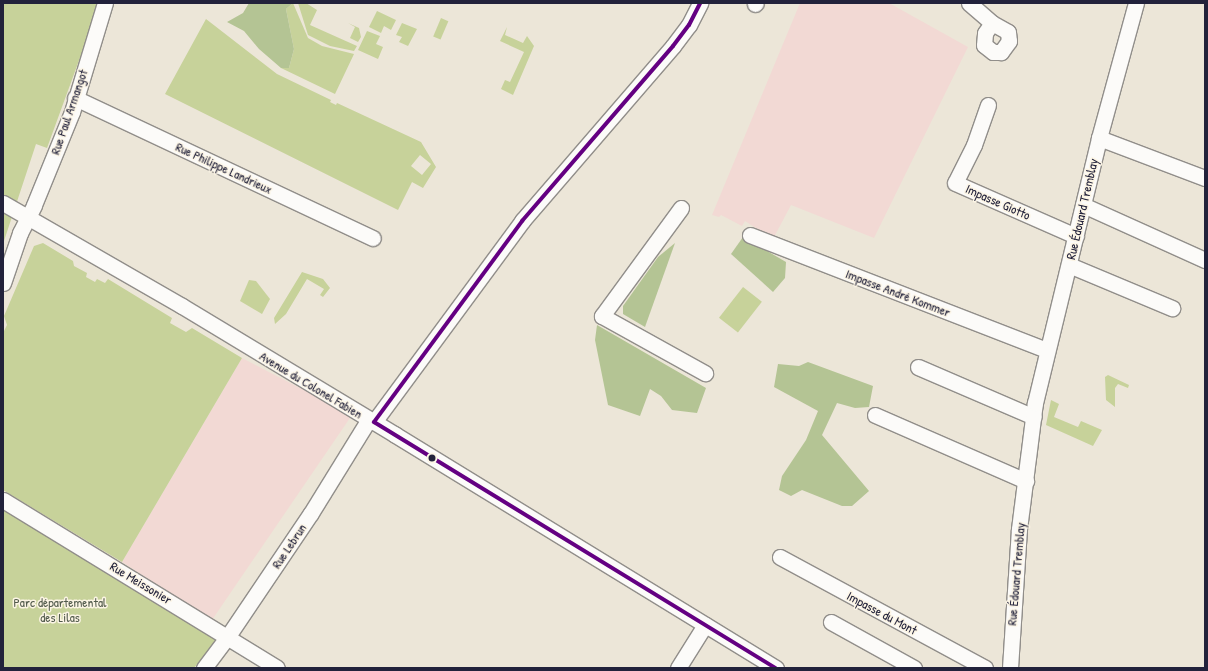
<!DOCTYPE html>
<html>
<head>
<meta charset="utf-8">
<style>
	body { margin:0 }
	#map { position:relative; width:1208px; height:671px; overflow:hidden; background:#ece6d8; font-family:"Patrick Hand",sans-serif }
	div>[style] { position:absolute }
	.built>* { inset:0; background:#f2d9d4 }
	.green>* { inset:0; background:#c7d29a; transform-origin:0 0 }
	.forest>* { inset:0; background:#b4c494 }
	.roads { filter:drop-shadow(1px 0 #918e8a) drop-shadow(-1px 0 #918e8a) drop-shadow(0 1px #918e8a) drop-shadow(0 -1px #918e8a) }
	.minor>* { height:15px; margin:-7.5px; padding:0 7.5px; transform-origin:7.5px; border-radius:7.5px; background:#fcfbf9 }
	.bus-1>* { height:4px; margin:-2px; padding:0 2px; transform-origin:2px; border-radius:2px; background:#640082 }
	.dots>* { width:11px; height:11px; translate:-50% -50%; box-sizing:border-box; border:2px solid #fcf5e5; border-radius:50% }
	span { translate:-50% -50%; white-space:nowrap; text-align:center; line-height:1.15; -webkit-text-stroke:3px #fcf5e5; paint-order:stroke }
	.street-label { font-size:13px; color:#22223b }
	.park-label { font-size:13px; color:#515a4b }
	.frame { position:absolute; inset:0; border:4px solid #22223b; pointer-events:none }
</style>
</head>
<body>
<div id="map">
	<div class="built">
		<i style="clip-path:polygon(800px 3px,889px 3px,968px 47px,874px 238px,791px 205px,773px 239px,745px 221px,742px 226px,721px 215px,719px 217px,712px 215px)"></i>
		<i style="clip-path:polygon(242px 358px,352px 415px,212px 620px,122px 562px)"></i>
	</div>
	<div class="green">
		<i style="clip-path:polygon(3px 3px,100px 3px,47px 148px,36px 144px,3px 244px)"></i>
		<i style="clip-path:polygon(293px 3px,308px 38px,322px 46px,354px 54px,335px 94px,281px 68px,289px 68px,294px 49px,286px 9px)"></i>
		<i style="clip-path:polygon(298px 3px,306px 3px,317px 10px,310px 25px,357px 46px,354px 51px,330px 46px,308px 35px)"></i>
		<i style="clip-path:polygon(377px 11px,396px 20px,391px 30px,384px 26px,381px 33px,369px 27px)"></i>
		<i style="left:441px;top:18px;width:8px;height:20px;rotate:23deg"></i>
		<i style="clip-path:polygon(evenodd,206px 19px,277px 74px,331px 100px,330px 102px,336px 105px,337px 103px,421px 142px,436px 167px,423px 188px,412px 182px,398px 210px,165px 94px,206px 19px,420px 155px,431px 164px,422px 175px,411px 166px,420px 155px)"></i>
		<i style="clip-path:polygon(348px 23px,359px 28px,361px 37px,358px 42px,350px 38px,355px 27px)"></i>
		<i style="clip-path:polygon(402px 23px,417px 29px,408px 46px,399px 42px,402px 37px,396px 35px)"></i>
		<i style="clip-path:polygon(507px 27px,505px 35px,523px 43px,527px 36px,534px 46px,513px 95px,501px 89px,505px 80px,510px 82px,524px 52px,500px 41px)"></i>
		<i style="clip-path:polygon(367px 31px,380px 36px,376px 44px,383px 47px,378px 59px,358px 50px)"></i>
		<i style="clip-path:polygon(43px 243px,73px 261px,74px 266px,87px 273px,86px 277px,95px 282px,97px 279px,105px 283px,108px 279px,172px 318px,170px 323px,186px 332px,192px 328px,242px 358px,122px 562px,3px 490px,3px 333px,7px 325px,4px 316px,34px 246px)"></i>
		<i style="clip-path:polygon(302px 272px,323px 279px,330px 288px,323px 297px,320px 295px,324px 289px,307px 279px,286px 314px,275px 324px,274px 318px)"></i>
		<i style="clip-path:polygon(249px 280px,256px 281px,270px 299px,262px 314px,240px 301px)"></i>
		<i style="left:743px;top:287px;width:24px;height:39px;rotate:38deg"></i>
		<i style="clip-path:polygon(1108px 375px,1129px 385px,1128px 388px,1118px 384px,1115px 388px,1115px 407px,1106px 400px,1105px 377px)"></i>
		<i style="clip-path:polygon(1051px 400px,1059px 404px,1054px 417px,1078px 427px,1081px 421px,1102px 430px,1093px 446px,1046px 425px)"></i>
		<i style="clip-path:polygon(3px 508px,218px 639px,194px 668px,3px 668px)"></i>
	</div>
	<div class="forest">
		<i style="clip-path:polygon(249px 3px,293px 3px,286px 9px,294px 49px,289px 68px,281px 68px,259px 49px,244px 31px,227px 22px,243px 13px)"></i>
		<i style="clip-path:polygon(743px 237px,786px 262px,785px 278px,773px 292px,731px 254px)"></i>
		<i style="clip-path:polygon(675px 243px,645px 327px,623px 314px,623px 306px,658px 257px)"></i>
		<i style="clip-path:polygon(597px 325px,706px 388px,697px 413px,672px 410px,661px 396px,650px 389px,640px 416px,608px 405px,595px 340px)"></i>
		<i style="clip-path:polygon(808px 362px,873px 386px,869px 407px,855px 408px,837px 403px,822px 435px,869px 491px,852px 506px,842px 506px,802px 490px,791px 496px,779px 490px,782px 476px,806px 440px,818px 411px,774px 387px,778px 364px,799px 366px)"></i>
	</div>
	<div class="roads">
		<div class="minor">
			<i style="left:969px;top:3px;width:30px;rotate:41deg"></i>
			<i style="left:992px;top:23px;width:18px;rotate:29deg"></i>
			<i style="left:1008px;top:32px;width:9px;rotate:84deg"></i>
			<i style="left:1009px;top:41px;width:14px;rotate:126deg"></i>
			<i style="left:1001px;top:52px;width:8px;rotate:180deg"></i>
			<i style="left:993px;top:52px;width:11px;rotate:-142deg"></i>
			<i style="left:984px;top:45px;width:12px;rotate:-85deg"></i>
			<i style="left:985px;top:33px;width:12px;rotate:-55deg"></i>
			<i style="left:755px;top:4px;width:1px;rotate:-45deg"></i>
			<i style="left:75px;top:98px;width:329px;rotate:25.2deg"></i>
			<i style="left:988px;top:105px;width:42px;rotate:109.3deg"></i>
			<i style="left:974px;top:145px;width:42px;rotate:116.6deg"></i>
			<i style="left:955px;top:183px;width:132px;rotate:23.7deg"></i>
			<i style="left:1099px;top:138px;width:113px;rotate:20.7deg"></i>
			<i style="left:3px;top:203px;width:207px;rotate:29.9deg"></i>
			<i style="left:182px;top:306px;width:248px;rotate:31.1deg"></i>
			<i style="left:394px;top:434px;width:448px;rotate:31.5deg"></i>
			<i style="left:1083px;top:205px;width:134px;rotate:24.3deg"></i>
			<i style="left:681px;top:208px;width:134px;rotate:126.2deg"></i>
			<i style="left:602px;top:316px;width:118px;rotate:29deg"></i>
			<i style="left:750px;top:235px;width:318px;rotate:21.2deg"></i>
			<i style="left:1069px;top:265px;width:112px;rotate:22.7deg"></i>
			<i style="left:3px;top:283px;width:53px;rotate:-71.2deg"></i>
			<i style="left:20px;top:233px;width:31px;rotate:-63deg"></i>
			<i style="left:34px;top:205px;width:100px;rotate:-67.8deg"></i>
			<i style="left:72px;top:112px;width:114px;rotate:-73.2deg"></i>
			<i style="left:918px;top:367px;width:126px;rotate:23.3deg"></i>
			<i style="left:875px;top:415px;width:165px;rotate:23.6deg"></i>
			<i style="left:374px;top:422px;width:250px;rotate:-53.6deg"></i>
			<i style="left:522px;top:221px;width:231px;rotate:-49.2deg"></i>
			<i style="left:673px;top:46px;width:26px;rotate:-53deg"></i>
			<i style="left:689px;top:25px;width:25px;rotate:-63deg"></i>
			<i style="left:3px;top:500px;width:321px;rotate:31.5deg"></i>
			<i style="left:780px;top:557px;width:233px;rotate:28.4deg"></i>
			<i style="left:831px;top:622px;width:95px;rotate:29deg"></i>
			<i style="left:204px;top:668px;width:40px;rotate:-53deg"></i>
			<i style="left:228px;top:636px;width:148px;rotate:-56deg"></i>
			<i style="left:311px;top:513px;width:110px;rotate:-58.3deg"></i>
			<i style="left:678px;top:668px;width:51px;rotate:-57.9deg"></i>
			<i style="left:1010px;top:668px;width:139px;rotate:-86.3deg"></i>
			<i style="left:1019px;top:529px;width:127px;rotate:-82.8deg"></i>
			<i style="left:1035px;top:403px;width:273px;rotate:-76.4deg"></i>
			<i style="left:1099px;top:138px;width:140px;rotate:-74.7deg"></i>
		</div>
	</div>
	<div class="bus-1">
		<i style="left:374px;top:422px;width:250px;rotate:-53.6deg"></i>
		<i style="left:522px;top:221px;width:231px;rotate:-49.2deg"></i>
		<i style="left:673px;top:46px;width:26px;rotate:-53deg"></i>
		<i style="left:689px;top:25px;width:25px;rotate:-63deg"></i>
		<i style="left:374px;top:422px;width:471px;rotate:31.5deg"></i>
	</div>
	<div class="dots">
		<i style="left:432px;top:458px;background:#22223b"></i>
	</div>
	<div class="street-label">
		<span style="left:69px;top:112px;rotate:-71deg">Rue Paul Armangot</span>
		<span style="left:224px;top:168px;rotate:25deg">Rue Philippe Landrieux</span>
		<span style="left:998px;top:202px;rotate:24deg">Impasse Giotto</span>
		<span style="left:1082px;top:209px;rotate:-77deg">Rue Édouard Tremblay</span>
		<span style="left:898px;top:293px;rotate:21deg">Impasse André Kommer</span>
		<span style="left:311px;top:385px;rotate:31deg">Avenue du Colonel Fabien</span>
		<span style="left:289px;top:546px;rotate:-56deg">Rue Lebrun</span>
		<span style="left:1016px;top:574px;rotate:-85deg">Rue Édouard Tremblay</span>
		<span style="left:141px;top:583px;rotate:31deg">Rue Meissonier</span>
		<span style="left:882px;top:613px;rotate:28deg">Impasse du Mont</span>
	</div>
	<div class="park-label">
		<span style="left:60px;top:610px">Parc départemental<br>des Lilas</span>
	</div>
	<div class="frame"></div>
</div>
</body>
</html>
